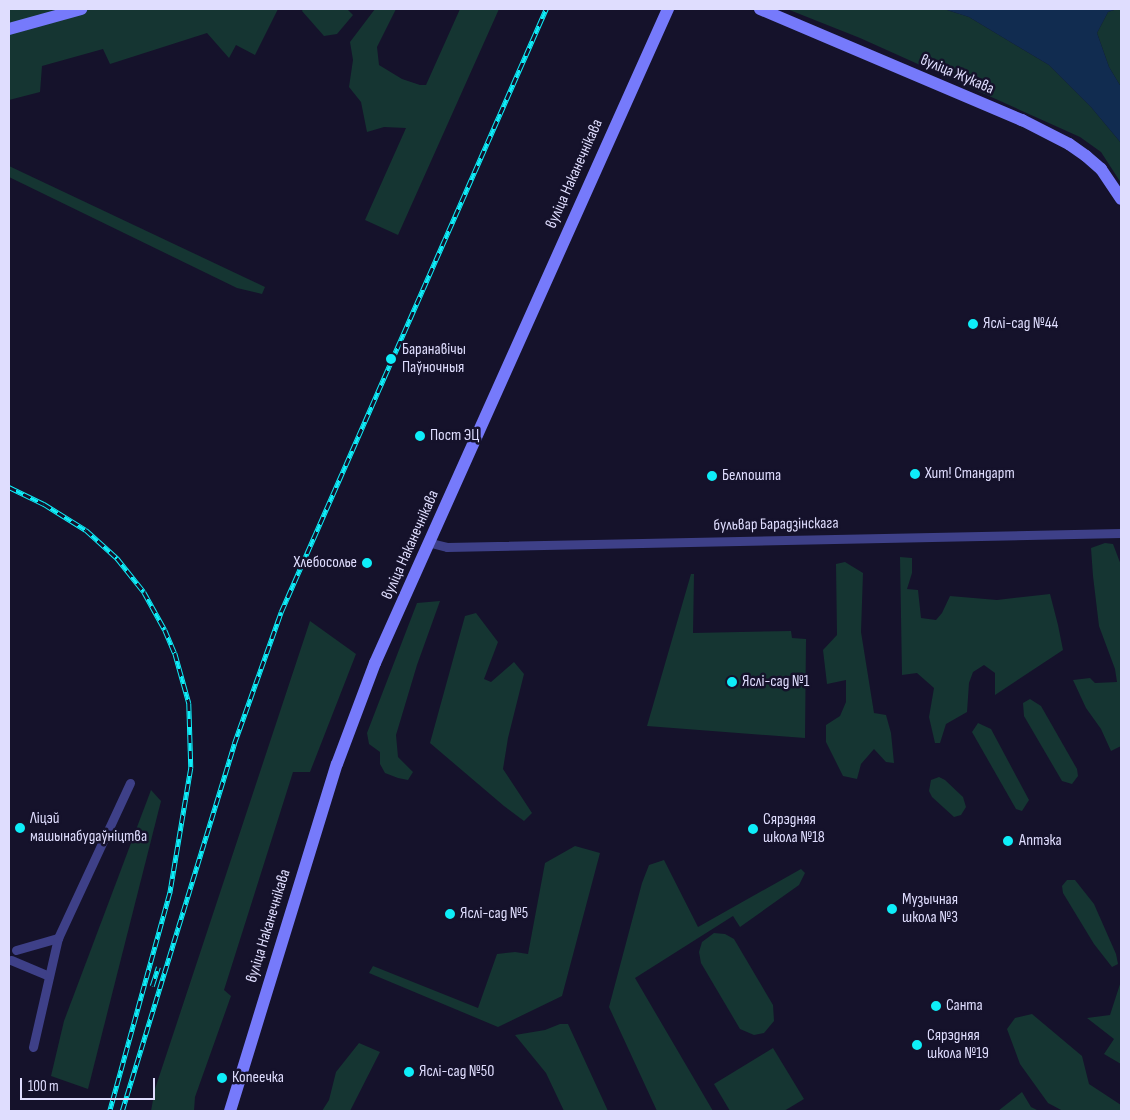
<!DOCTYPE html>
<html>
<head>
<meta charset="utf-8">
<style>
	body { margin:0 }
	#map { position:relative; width:1130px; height:1120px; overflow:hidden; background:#15122b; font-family:"Sofia Sans Condensed",sans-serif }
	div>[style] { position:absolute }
	.green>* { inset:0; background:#153532 }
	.water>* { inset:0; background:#112c50 }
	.street>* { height:9px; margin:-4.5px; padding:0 4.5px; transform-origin:4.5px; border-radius:4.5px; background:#3e4088 }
	.secondary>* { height:12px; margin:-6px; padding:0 6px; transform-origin:6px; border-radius:6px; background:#767afb }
	.rail>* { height:4.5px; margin-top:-2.25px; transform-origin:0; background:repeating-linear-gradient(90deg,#15122b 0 8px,#0eeef9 0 16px); box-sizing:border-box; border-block:1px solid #0eeef9 }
	.dots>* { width:14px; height:14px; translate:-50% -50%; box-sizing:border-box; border:2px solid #15122b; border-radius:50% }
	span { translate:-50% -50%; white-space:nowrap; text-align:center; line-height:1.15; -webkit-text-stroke:5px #15122b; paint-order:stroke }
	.street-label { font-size:16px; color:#dfddfe }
	.poi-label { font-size:16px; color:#dfddfe }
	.left { translate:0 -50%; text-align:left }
	.right { translate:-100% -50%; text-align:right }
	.frame { position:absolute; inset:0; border:10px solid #dfddfe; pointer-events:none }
	.scale { position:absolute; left:20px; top:1078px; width:135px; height:22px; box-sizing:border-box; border:2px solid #dfddfe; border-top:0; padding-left:6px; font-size:15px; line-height:18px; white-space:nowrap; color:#dfddfe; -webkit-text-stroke:4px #15122b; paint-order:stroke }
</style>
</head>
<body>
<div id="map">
	<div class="green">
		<i style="clip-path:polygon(9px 9px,278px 9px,255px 55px,236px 45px,229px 58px,207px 33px,110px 64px,103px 49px,42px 66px,40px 92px,9px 100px)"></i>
		<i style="clip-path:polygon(303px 9px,347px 9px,353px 15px,337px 34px,324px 36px,302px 11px)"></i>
		<i style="clip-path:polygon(375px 9px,396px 9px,377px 47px,379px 65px,402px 79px,420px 85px,426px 85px,460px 9px,499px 9px,398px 235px,365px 220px,406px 128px,384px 127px,367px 132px,361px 102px,349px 87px,353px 60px,350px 42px)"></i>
		<i style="clip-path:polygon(787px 9px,944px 9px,969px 17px,1049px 65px,1091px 107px,1121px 143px,1121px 183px,1101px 152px,1080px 137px,860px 38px)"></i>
		<i style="clip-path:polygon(1117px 9px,1121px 9px,1121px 87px,1109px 67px,1097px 33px,1108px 12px)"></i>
		<i style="clip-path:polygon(9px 166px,265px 287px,262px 294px,237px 288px,9px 177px)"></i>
		<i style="clip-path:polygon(1105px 543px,1113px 544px,1121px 565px,1121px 746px,1111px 751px,1101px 729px,1086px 708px,1073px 680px,1090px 678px,1095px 683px,1117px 682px,1115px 669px,1099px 626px,1093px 576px,1091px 548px)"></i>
		<i style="clip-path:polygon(900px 557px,912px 558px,912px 573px,907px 589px,918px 590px,921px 618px,936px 620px,942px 613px,950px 596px,997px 600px,1050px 594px,1058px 625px,1063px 650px,995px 695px,995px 673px,984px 665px,973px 672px,969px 683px,967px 712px,946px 724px,940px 743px,935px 743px,929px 717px,934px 688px,917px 673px,902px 675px)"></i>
		<i style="clip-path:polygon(845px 562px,863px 573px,861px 632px,874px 713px,886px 715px,891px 733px,894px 763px,886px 762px,874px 749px,861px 764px,857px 779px,843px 776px,826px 742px,826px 725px,840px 716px,846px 702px,846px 680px,827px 684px,823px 650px,837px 635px,836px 564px)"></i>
		<i style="clip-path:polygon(691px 574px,694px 574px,693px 633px,791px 631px,792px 638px,806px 639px,805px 738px,647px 726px)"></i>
		<i style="clip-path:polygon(440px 601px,417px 665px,396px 735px,398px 757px,413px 772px,408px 780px,398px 778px,385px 773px,380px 764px,380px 752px,369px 744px,367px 733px,417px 603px)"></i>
		<i style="clip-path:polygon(476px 613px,498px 642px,484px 679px,491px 682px,514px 662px,524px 674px,508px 738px,503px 769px,532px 813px,524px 821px,504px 806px,430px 743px,465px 616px)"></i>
		<i style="clip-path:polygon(310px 621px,356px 654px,310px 772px,293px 772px,224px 990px,231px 996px,195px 1097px,194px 1111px,151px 1111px,155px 1089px)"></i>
		<i style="clip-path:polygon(1030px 699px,1041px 706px,1077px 769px,1078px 776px,1072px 784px,1062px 781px,1024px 716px,1023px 703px)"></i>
		<i style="clip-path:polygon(978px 723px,991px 729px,1029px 800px,1022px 811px,1016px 809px,972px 732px)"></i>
		<i style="clip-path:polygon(939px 777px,945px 780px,963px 797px,966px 807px,961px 815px,954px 817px,932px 797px,929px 791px,931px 780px)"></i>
		<i style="clip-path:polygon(151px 790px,161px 801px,88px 1089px,51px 1076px,64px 1021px)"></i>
		<i style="clip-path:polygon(575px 846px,600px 853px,562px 996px,498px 1027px,369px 973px,373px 966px,478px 1008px,497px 954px,515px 952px,528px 954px,545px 863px)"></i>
		<i style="clip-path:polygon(664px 860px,698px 927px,801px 869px,805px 873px,799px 885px,740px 927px,733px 916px,635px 978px,713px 1111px,657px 1111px,609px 1007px,642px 883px,649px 865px)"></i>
		<i style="clip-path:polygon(1067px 880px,1075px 880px,1094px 904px,1116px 954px,1118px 964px,1112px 967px,1094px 944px,1063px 893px,1062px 886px)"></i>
		<i style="clip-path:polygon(714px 933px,725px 934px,734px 939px,773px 1005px,774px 1021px,764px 1033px,754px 1035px,740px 1029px,701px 963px,699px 952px,702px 942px)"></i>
		<i style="clip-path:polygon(1121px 981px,1121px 1064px,1104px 1054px,1114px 1039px,1087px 1018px,1110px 1015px)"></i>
		<i style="clip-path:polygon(1032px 1014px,1082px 1056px,1089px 1084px,1121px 1105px,1121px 1111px,1063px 1111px,1048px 1103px,1020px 1064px,1007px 1029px,1015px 1018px)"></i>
		<i style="clip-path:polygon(560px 1024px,568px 1024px,608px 1111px,564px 1111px,546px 1073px,515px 1035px,545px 1030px)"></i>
		<i style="clip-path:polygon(359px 1043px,380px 1052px,350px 1111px,322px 1111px,329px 1100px,336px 1072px)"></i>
		<i style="clip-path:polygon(773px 1048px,804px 1099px,784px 1111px,730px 1111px,714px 1084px)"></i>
		<i style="clip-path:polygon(1022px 1092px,1031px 1107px,1039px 1111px,998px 1111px)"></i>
	</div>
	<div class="water">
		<i style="clip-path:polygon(944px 9px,1117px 9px,1108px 12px,1097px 33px,1109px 67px,1121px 87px,1121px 143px,1091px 107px,1049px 65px,969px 17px)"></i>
	</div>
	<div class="street">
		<i style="left:431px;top:543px;width:16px;rotate:14deg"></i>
		<i style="left:447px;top:547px;width:674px;rotate:-1.19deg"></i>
		<i style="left:16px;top:950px;width:44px;rotate:-15.9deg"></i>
		<i style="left:58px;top:938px;width:171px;rotate:-65.1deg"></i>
		<i style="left:11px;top:960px;width:41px;rotate:22.8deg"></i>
		<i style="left:33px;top:1047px;width:112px;rotate:-77.1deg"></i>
	</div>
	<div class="secondary">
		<i style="left:760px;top:9px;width:285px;rotate:23deg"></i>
		<i style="left:1022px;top:120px;width:53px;rotate:27.1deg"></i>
		<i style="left:1069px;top:144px;width:21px;rotate:35deg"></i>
		<i style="left:1086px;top:156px;width:20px;rotate:41deg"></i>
		<i style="left:1101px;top:169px;width:36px;rotate:56deg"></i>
		<i style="left:9px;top:29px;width:75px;rotate:-15.5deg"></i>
		<i style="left:230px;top:1111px;width:363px;rotate:-72.9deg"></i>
		<i style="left:337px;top:764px;width:108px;rotate:-69.4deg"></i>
		<i style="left:375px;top:663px;width:717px;rotate:-65.87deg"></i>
	</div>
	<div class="rail">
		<i style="left:9px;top:487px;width:39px;rotate:26deg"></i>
		<i style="left:44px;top:504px;width:49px;rotate:31.8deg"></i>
		<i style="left:86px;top:530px;width:42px;rotate:42.1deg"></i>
		<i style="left:117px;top:558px;width:43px;rotate:51.5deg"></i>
		<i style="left:144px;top:592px;width:43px;rotate:61.1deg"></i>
		<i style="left:165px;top:630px;width:25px;rotate:67deg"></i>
		<i style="left:175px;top:653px;width:52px;rotate:74.4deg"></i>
		<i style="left:189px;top:703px;width:65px;rotate:88.2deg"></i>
		<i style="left:191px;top:768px;width:127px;rotate:99.5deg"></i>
		<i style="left:170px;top:893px;width:226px;rotate:105.4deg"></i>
		<i style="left:152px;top:986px;width:20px;rotate:-72deg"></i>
		<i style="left:122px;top:1111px;width:384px;rotate:-73deg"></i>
		<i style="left:234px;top:744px;width:140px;rotate:-70.4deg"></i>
		<i style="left:281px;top:612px;width:659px;rotate:-66.28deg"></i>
	</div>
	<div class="dots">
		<i style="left:973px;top:324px;background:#0eeef9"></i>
		<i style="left:391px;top:359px;background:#0eeef9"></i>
		<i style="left:420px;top:436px;background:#0eeef9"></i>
		<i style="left:915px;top:474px;background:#0eeef9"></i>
		<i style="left:712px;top:476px;background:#0eeef9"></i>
		<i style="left:367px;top:563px;background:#0eeef9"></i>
		<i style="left:732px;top:682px;background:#0eeef9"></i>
		<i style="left:20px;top:828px;background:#0eeef9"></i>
		<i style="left:753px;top:829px;background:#0eeef9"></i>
		<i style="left:1008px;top:841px;background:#0eeef9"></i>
		<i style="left:892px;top:909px;background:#0eeef9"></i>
		<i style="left:450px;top:914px;background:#0eeef9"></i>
		<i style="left:936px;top:1006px;background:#0eeef9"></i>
		<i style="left:917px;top:1045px;background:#0eeef9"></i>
		<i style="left:409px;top:1072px;background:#0eeef9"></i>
		<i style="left:222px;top:1078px;background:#0eeef9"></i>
	</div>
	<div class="street-label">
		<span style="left:957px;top:75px;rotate:23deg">вуліца Жукава</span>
		<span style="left:575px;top:174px;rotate:-66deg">вуліца Наканечнікава</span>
		<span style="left:776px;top:525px;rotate:-1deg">бульвар Барадзінскага</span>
		<span style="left:411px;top:545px;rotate:-66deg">вуліца Наканечнікава</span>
		<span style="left:269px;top:926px;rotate:-73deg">вуліца Наканечнікава</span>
	</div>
	<div class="poi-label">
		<span class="left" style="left:983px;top:324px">Яслі-сад №44</span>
		<span class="left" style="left:402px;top:359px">Баранавічы<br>Паўночныя</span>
		<span class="left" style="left:430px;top:436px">Пост ЭЦ</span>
		<span class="left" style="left:925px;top:474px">Хит! Стандарт</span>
		<span class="left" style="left:722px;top:476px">Белпошта</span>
		<span class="right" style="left:357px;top:563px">Хлебосолье</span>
		<span class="left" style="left:742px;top:682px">Яслі-сад №1</span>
		<span class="left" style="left:30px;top:828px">Ліцэй<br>машынабудаўніцтва</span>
		<span class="left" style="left:763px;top:829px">Сярэдняя<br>школа №18</span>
		<span class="left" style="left:1019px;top:841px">Аптэка</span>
		<span class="left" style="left:902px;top:909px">Музычная<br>школа №3</span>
		<span class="left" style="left:460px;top:914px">Яслі-сад №5</span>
		<span class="left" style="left:946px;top:1006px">Санта</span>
		<span class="left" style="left:927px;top:1045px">Сярэдняя<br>школа №19</span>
		<span class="left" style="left:419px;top:1072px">Яслі-сад №50</span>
		<span class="left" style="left:232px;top:1078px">Копеечка</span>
	</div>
	<div class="frame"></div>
	<div class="scale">100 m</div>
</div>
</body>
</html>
